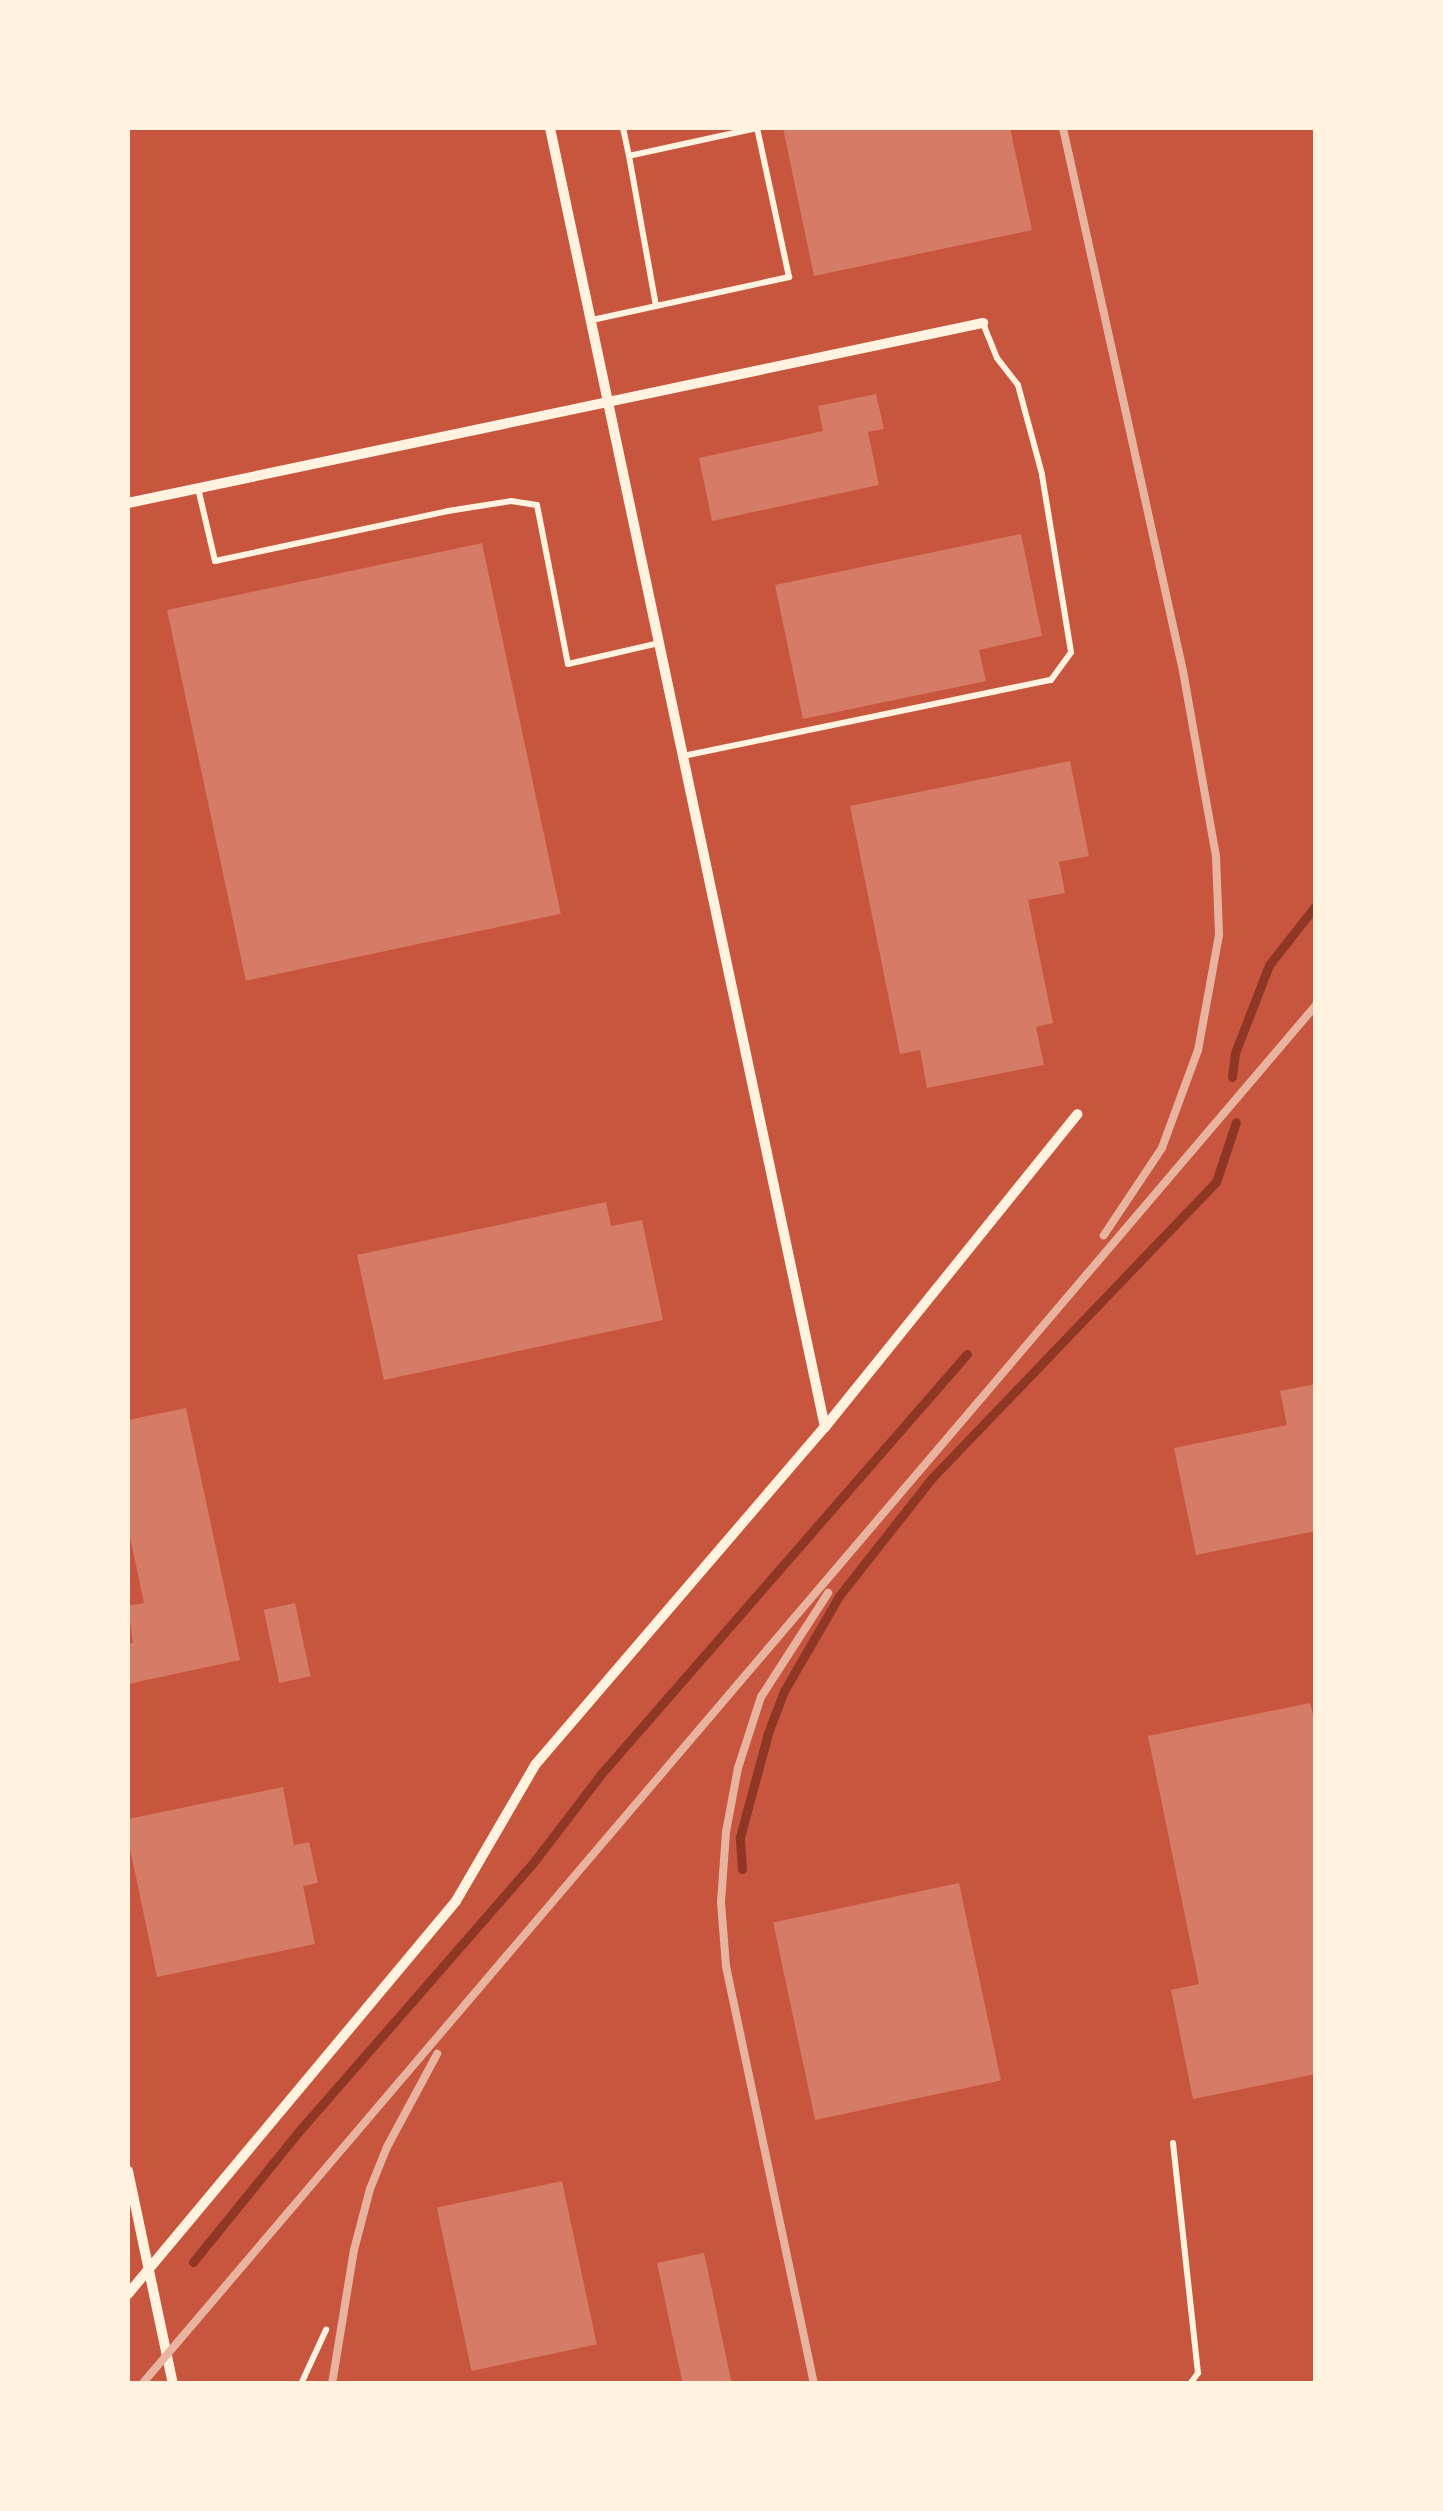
<!DOCTYPE html>
<html>
<head>
<meta charset="utf-8">
<style>
	body { margin:0 }
	#map { position:relative; width:1443px; height:2511px; overflow:hidden; background:#c8553d; font-family:"Roboto Serif",serif }
	div>[style] { position:absolute }
	.stream>* { height:9px; margin:-4.5px; padding:0 4.5px; transform-origin:4.5px; border-radius:4.5px; background:#8f3625 }
	.building>* { inset:0; background:#d67c66; transform-origin:0 0 }
	.service>* { height:6px; margin:-3px; padding:0 3px; transform-origin:3px; border-radius:3px; background:#fff3e0 }
	.minor>* { height:10px; margin:-5px; padding:0 5px; transform-origin:5px; border-radius:5px; background:#fff3e0 }
	.rail>* { height:8px; margin:-4px; padding:0 4px; transform-origin:4px; border-radius:4px; background:#e9b49f }
	span { translate:-50% -50%; white-space:nowrap; text-align:center; line-height:1.15; -webkit-text-stroke:10px #fff3e0; paint-order:stroke }
	.frame { position:absolute; inset:0; border:130px solid #fff3e0; pointer-events:none }
</style>
</head>
<body>
<div id="map">
	<div class="stream">
		<i style="left:1232px;top:1077px;width:24px;rotate:-83deg"></i>
		<i style="left:1235px;top:1053px;width:94px;rotate:-68.9deg"></i>
		<i style="left:1269px;top:965px;width:76px;rotate:-51.9deg"></i>
		<i style="left:742px;top:1869px;width:32px;rotate:-94deg"></i>
		<i style="left:740px;top:1837px;width:108px;rotate:-74.9deg"></i>
		<i style="left:768px;top:1733px;width:45px;rotate:-69.1deg"></i>
		<i style="left:784px;top:1691px;width:110px;rotate:-59.9deg"></i>
		<i style="left:839px;top:1596px;width:150px;rotate:-51.8deg"></i>
		<i style="left:932px;top:1478px;width:410px;rotate:-46.2deg"></i>
		<i style="left:1216px;top:1182px;width:63px;rotate:-71.6deg"></i>
		<i style="left:193px;top:2262px;width:170px;rotate:-51deg"></i>
		<i style="left:300px;top:2130px;width:354px;rotate:-48.9deg"></i>
		<i style="left:533px;top:1863px;width:112px;rotate:-52.6deg"></i>
		<i style="left:601px;top:1774px;width:557px;rotate:-48.93deg"></i>
	</div>
	<div class="building">
		<i style="clip-path:polygon(783px 128px,1010px 128px,1032px 230px,814px 276px)"></i>
		<i style="clip-path:polygon(876px 394px,884px 429px,868px 432px,879px 485px,712px 521px,699px 458px,823px 431px,818px 406px)"></i>
		<i style="clip-path:polygon(1021px 534px,1042px 636px,979px 650px,986px 681px,803px 719px,775px 585px)"></i>
		<i style="left:482px;top:543px;width:379px;height:322px;rotate:78deg"></i>
		<i style="clip-path:polygon(1070px 761px,1089px 856px,1059px 862px,1065px 893px,1028px 900px,1053px 1023px,1036px 1027px,1044px 1065px,927px 1088px,920px 1050px,900px 1054px,850px 806px)"></i>
		<i style="clip-path:polygon(606px 1202px,611px 1226px,642px 1220px,663px 1320px,384px 1380px,357px 1255px)"></i>
		<i style="clip-path:polygon(1316px 1384px,1316px 1531px,1196px 1555px,1174px 1448px,1287px 1425px,1280px 1391px)"></i>
		<i style="clip-path:polygon(186px 1408px,240px 1660px,128px 1684px,128px 1644px,133px 1643px,128px 1606px,144px 1603px,128px 1527px,128px 1420px)"></i>
		<i style="left:295px;top:1603px;width:75px;height:32px;rotate:78deg"></i>
		<i style="clip-path:polygon(1310px 1703px,1316px 1727px,1316px 2074px,1193px 2099px,1171px 1990px,1199px 1984px,1148px 1736px)"></i>
		<i style="clip-path:polygon(283px 1787px,294px 1845px,309px 1842px,318px 1883px,303px 1886px,315px 1944px,157px 1977px,128px 1839px,128px 1819px)"></i>
		<i style="left:959px;top:1883px;width:202px;height:190px;rotate:78deg"></i>
		<i style="left:562px;top:2181px;width:167px;height:128px;rotate:78deg"></i>
		<i style="left:704px;top:2253px;width:134px;height:48px;rotate:78deg"></i>
	</div>
	<div class="service">
		<i style="left:629px;top:156px;width:152px;rotate:79.8deg"></i>
		<i style="left:592px;top:320px;width:202px;rotate:-12.3deg"></i>
		<i style="left:789px;top:277px;width:152px;rotate:-102.1deg"></i>
		<i style="left:757px;top:128px;width:131px;rotate:167.7deg"></i>
		<i style="left:629px;top:156px;width:29px;rotate:-102deg"></i>
		<i style="left:198px;top:488px;width:75px;rotate:76.9deg"></i>
		<i style="left:215px;top:561px;width:238px;rotate:-12.1deg"></i>
		<i style="left:448px;top:511px;width:64px;rotate:-9deg"></i>
		<i style="left:511px;top:501px;width:26px;rotate:9deg"></i>
		<i style="left:537px;top:505px;width:162px;rotate:79deg"></i>
		<i style="left:568px;top:664px;width:93px;rotate:-13deg"></i>
		<i style="left:683px;top:756px;width:376px;rotate:-11.7deg"></i>
		<i style="left:1051px;top:680px;width:34px;rotate:-54deg"></i>
		<i style="left:1071px;top:652px;width:180px;rotate:-99.3deg"></i>
		<i style="left:1042px;top:474px;width:92px;rotate:-105.1deg"></i>
		<i style="left:1018px;top:385px;width:34px;rotate:-128deg"></i>
		<i style="left:997px;top:358px;width:38px;rotate:-112deg"></i>
		<i style="left:1173px;top:2143px;width:231px;rotate:83.8deg"></i>
		<i style="left:1198px;top:2373px;width:14px;rotate:126deg"></i>
		<i style="left:301px;top:2384px;width:60px;rotate:-65.2deg"></i>
	</div>
	<div class="minor">
		<i style="left:550px;top:128px;width:1328px;rotate:78.05deg"></i>
		<i style="left:128px;top:503px;width:874px;rotate:-11.89deg"></i>
		<i style="left:128px;top:2171px;width:218px;rotate:78.1deg"></i>
		<i style="left:128px;top:2294px;width:512px;rotate:-50.15deg"></i>
		<i style="left:456px;top:1901px;width:157px;rotate:-59.8deg"></i>
		<i style="left:535px;top:1765px;width:445px;rotate:-49.4deg"></i>
		<i style="left:825px;top:1427px;width:402px;rotate:-51.1deg"></i>
	</div>
	<div class="rail">
		<i style="left:1063px;top:128px;width:556px;rotate:77.54deg"></i>
		<i style="left:1183px;top:671px;width:188px;rotate:79.9deg"></i>
		<i style="left:1216px;top:856px;width:79px;rotate:87.8deg"></i>
		<i style="left:1219px;top:935px;width:117px;rotate:100.3deg"></i>
		<i style="left:1198px;top:1050px;width:104px;rotate:110.2deg"></i>
		<i style="left:1162px;top:1148px;width:105px;rotate:123.7deg"></i>
		<i style="left:142px;top:2384px;width:1811px;rotate:-49.59deg"></i>
		<i style="left:332px;top:2384px;width:136px;rotate:-80.7deg"></i>
		<i style="left:354px;top:2250px;width:63px;rotate:-75.3deg"></i>
		<i style="left:370px;top:2189px;width:45px;rotate:-68deg"></i>
		<i style="left:387px;top:2147px;width:106px;rotate:-61.7deg"></i>
		<i style="left:814px;top:2384px;width:427px;rotate:-101.9deg"></i>
		<i style="left:726px;top:1966px;width:64px;rotate:-94.5deg"></i>
		<i style="left:721px;top:1902px;width:70px;rotate:-85.9deg"></i>
		<i style="left:726px;top:1832px;width:65px;rotate:-79.4deg"></i>
		<i style="left:738px;top:1768px;width:75px;rotate:-72.1deg"></i>
		<i style="left:761px;top:1697px;width:124px;rotate:-57.2deg"></i>
	</div>
	<div class="frame"></div>
</div>
</body>
</html>
